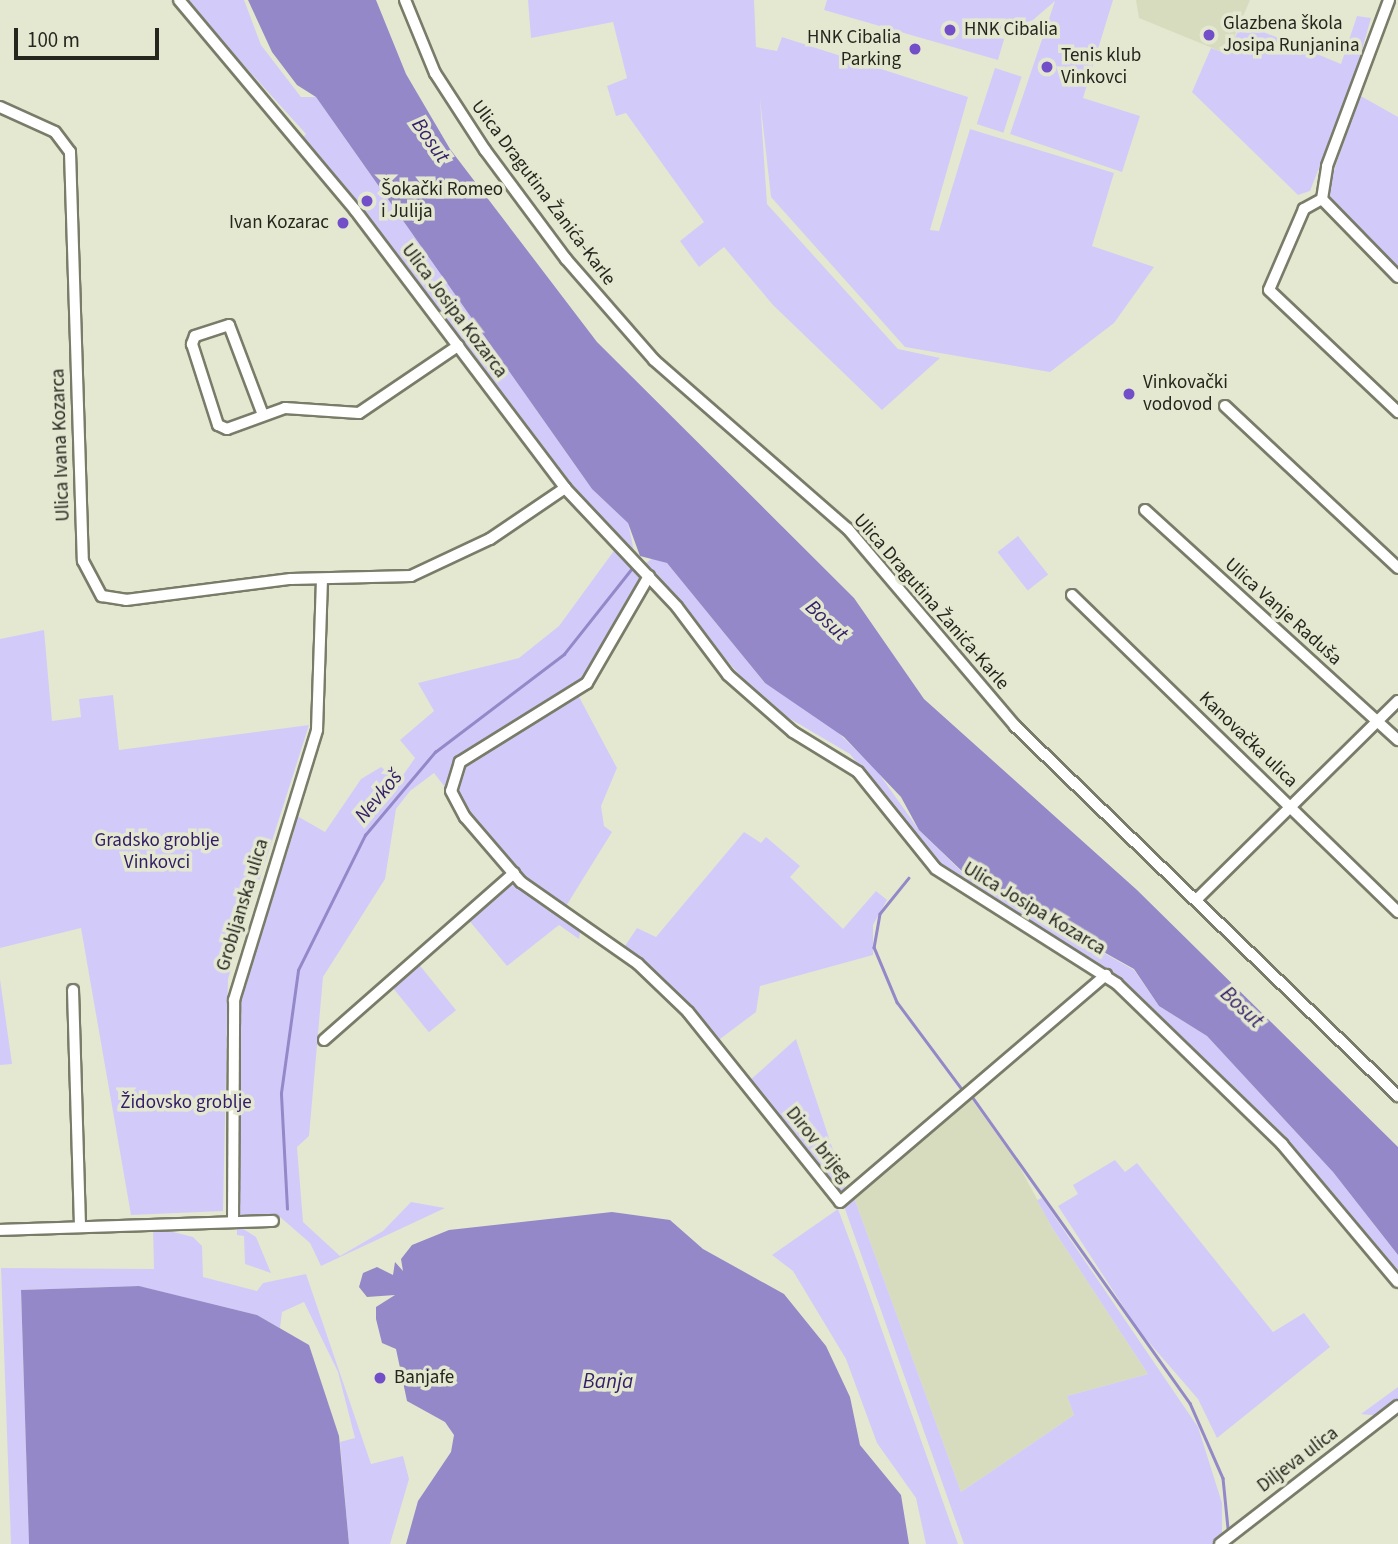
<!DOCTYPE html>
<html>
<head>
<meta charset="utf-8">
<style>
	body { margin:0 }
	#map { position:relative; width:1398px; height:1544px; overflow:hidden; background:#e4e8d1; font-family:"Source Sans 3",sans-serif }
	div>[style] { position:absolute }
	.built>* { inset:0; background:#d7dcbf }
	.green>* { inset:0; background:#d2cbf9; transform-origin:0 0 }
	.water>* { inset:0; background:#9488c8 }
	.stream>* { height:2.5px; margin:-1.25px; padding:0 1.25px; transform-origin:1.25px; border-radius:1.25px; background:#9488c8 }
	.roads { filter:drop-shadow(2px 0 #797c68) drop-shadow(-2px 0 #797c68) drop-shadow(0 2px #797c68) drop-shadow(0 -2px #797c68) }
	.street>* { height:10px; margin:-5px; padding:0 5px; transform-origin:5px; border-radius:5px; background:#fff }
	.dots>* { width:19px; height:19px; translate:-50% -50%; box-sizing:border-box; border:4px solid #e4e8d1; border-radius:50% }
	span { translate:-50% -50%; white-space:nowrap; text-align:center; line-height:1.15; -webkit-text-stroke:7px #e4e8d1; paint-order:stroke }
	.poi-label { font-size:19px; color:#25261e }
	.left { translate:0 -50%; text-align:left }
	.right { translate:-100% -50%; text-align:right }
	.street-label { font-size:19px; color:#25261e }
	.park-label { font-size:19px; color:#331b66 }
	.water-label { font-size:21px; color:#351d68; font-style:italic }
	.scale { position:absolute; left:14px; top:28px; width:145px; height:32px; box-sizing:border-box; border:4px solid #25261e; border-top:0; padding-left:9px; font-size:21px; line-height:24px; white-space:nowrap; color:#25261e; -webkit-text-stroke:5px #e4e8d1; paint-order:stroke }
</style>
</head>
<body>
<div id="map">
	<div class="built">
		<i style="clip-path:polygon(1136px 0,1250px 0,1227px 54px,1139px 18px)"></i>
		<i style="clip-path:polygon(969px 1096px,1017px 1162px,1053px 1229px,1148px 1374px,1067px 1396px,1074px 1415px,961px 1492px,852px 1192px)"></i>
	</div>
	<div class="green">
		<i style="clip-path:polygon(185px 0,244px 0,261px 45px,301px 97px,316px 97px,592px 489px,628px 523px,635px 556px,566px 482px,302px 138px,306px 134px)"></i>
		<i style="clip-path:polygon(528px 0,754px 0,756px 47px,777px 51px,782px 37px,968px 97px,930px 230px,939px 231px,970px 129px,1114px 173px,1092px 246px,1154px 267px,1114px 323px,1050px 372px,905px 347px,771px 197px,760px 99px,767px 204px,898px 349px,940px 358px,882px 410px,773px 305px,724px 247px,699px 267px,680px 241px,704px 222px,626px 113px,616px 116px,607px 86px,627px 78px,613px 22px,531px 38px)"></i>
		<i style="clip-path:polygon(827px 0,1113px 0,1083px 98px,1140px 116px,1122px 172px,1010px 134px,1055px 1px,1033px 20px,1007px 29px,998px 60px,824px 10px)"></i>
		<i style="clip-path:polygon(1357px 16px,1371px 18px,1353px 82px,1310px 191px,1298px 195px,1192px 92px,1211px 48px,1227px 54px,1242px 23px,1341px 64px)"></i>
		<i style="left:995px;top:68px;width:28px;height:59px;rotate:18deg"></i>
		<i style="clip-path:polygon(1359px 95px,1398px 117px,1398px 271px,1330px 206px,1326px 195px)"></i>
		<i style="left:1018px;top:536px;width:49px;height:26px;rotate:52deg"></i>
		<i style="clip-path:polygon(616px 548px,644px 578px,593px 669px,575px 690px,455px 762px,448px 791px,434px 773px,410px 791px,396px 809px,385px 879px,323px 977px,309px 1136px,297px 1147px,303px 1222px,340px 1256px,383px 1231px,411px 1202px,445px 1208px,321px 1266px,310px 1243px,280px 1217px,235px 1215px,237px 1002px,265px 899px,272px 900px,294px 831px,287px 828px,292px 813px,325px 832px,361px 779px,381px 767px,399px 781px,415px 758px,400px 740px,434px 711px,418px 683px,519px 658px,559px 626px)"></i>
		<i style="clip-path:polygon(653px 558px,667px 563px,765px 683px,827px 722px,875px 768px,919px 830px,965px 875px,1134px 970px,1159px 1006px,1207px 1036px,1333px 1172px,1398px 1255px,1398px 1272px,1327px 1186px,1130px 987px,940px 867px,850px 754px,765px 704px,643px 565px)"></i>
		<i style="clip-path:polygon(44px 630px,52px 721px,81px 717px,79px 699px,113px 695px,119px 750px,309px 725px,228px 979px,223px 1211px,131px 1215px,81px 928px,0 948px,0 639px)"></i>
		<i style="clip-path:polygon(578px 695px,617px 768px,601px 806px,604px 826px,612px 832px,563px 911px,523px 878px,458px 801px,454px 784px,465px 761px)"></i>
		<i style="clip-path:polygon(744px 832px,761px 843px,766px 837px,800px 866px,790px 877px,843px 929px,876px 891px,887px 900px,873px 925px,873px 955px,760px 986px,756px 1012px,716px 1042px,625px 946px,637px 928px,656px 937px)"></i>
		<i style="clip-path:polygon(514px 878px,580px 932px,579px 939px,559px 925px,507px 966px,467px 918px)"></i>
		<i style="left:417px;top:962px;width:62px;height:35px;rotate:51deg"></i>
		<i style="clip-path:polygon(0 979px,12px 1064px,0 1065px)"></i>
		<i style="clip-path:polygon(796px 1039px,846px 1189px,839px 1192px,748px 1082px)"></i>
		<i style="clip-path:polygon(1115px 1160px,1125px 1172px,1137px 1163px,1273px 1332px,1304px 1313px,1330px 1347px,1217px 1438px,1198px 1399px,1140px 1332px,1058px 1206px,1078px 1194px,1073px 1185px)"></i>
		<i style="clip-path:polygon(852px 1192px,961px 1492px,1074px 1415px,1067px 1396px,1148px 1374px,1053px 1229px,1037px 1200px,1042px 1198px,1198px 1427px,1222px 1503px,1222px 1538px,1217px 1544px,964px 1544px,845px 1209px)"></i>
		<i style="clip-path:polygon(838px 1209px,858px 1263px,958px 1544px,926px 1544px,916px 1498px,877px 1443px,846px 1359px,793px 1271px,772px 1255px)"></i>
		<i style="clip-path:polygon(237px 1225px,256px 1237px,271px 1273px,245px 1264px,244px 1236px,237px 1235px)"></i>
		<i style="clip-path:polygon(153px 1227px,193px 1237px,202px 1246px,203px 1277px,257px 1291px,263px 1283px,306px 1274px,371px 1464px,403px 1456px,409px 1479px,390px 1544px,349px 1544px,340px 1442px,355px 1438px,338px 1372px,304px 1302px,282px 1312px,280px 1328px,257px 1315px,138px 1286px,21px 1290px,29px 1544px,11px 1544px,1px 1268px,154px 1269px)"></i>
		<i style="clip-path:polygon(1398px 1387px,1398px 1403px,1380px 1416px,1361px 1414px)"></i>
	</div>
	<div class="water">
		<i style="clip-path:polygon(248px 0,376px 0,406px 74px,450px 149px,597px 342px,854px 598px,924px 699px,1137px 890px,1398px 1147px,1398px 1255px,1333px 1172px,1207px 1036px,1159px 1006px,1134px 969px,966px 875px,919px 830px,901px 797px,844px 737px,765px 683px,667px 563px,640px 556px,628px 523px,592px 489px,316px 97px,297px 85px,272px 52px)"></i>
		<i style="clip-path:polygon(612px 1212px,670px 1220px,703px 1249px,784px 1294px,826px 1346px,850px 1397px,860px 1445px,901px 1495px,909px 1544px,406px 1544px,418px 1501px,451px 1452px,454px 1435px,445px 1422px,407px 1401px,396px 1349px,382px 1343px,376px 1319px,376px 1307px,395px 1295px,367px 1297px,359px 1287px,363px 1273px,377px 1267px,393px 1275px,395px 1262px,403px 1271px,401px 1259px,412px 1245px,449px 1230px)"></i>
		<i style="clip-path:polygon(139px 1286px,257px 1315px,309px 1345px,339px 1436px,349px 1544px,29px 1544px,21px 1290px)"></i>
	</div>
	<div class="stream">
		<i style="left:909px;top:878px;width:46px;rotate:128.9deg"></i>
		<i style="left:880px;top:914px;width:34px;rotate:100deg"></i>
		<i style="left:874px;top:947px;width:60px;rotate:67.3deg"></i>
		<i style="left:897px;top:1002px;width:107px;rotate:53.3deg"></i>
		<i style="left:971px;top:1095px;width:378px;rotate:54.6deg"></i>
		<i style="left:1190px;top:1403px;width:82px;rotate:66.3deg"></i>
		<i style="left:1223px;top:1478px;width:50px;rotate:84.3deg"></i>
		<i style="left:287px;top:1209px;width:116px;rotate:-93deg"></i>
		<i style="left:281px;top:1093px;width:124px;rotate:-82.1deg"></i>
		<i style="left:298px;top:970px;width:151px;rotate:-63.6deg"></i>
		<i style="left:365px;top:835px;width:109px;rotate:-49.9deg"></i>
		<i style="left:435px;top:752px;width:162px;rotate:-37.2deg"></i>
		<i style="left:564px;top:654px;width:111px;rotate:-51.6deg"></i>
	</div>
	<div class="roads">
		<div class="street">
			<i style="left:179px;top:0;width:274px;rotate:50deg"></i>
			<i style="left:355px;top:210px;width:348px;rotate:52.9deg"></i>
			<i style="left:565px;top:488px;width:163px;rotate:46.7deg"></i>
			<i style="left:677px;top:607px;width:85px;rotate:53.1deg"></i>
			<i style="left:728px;top:675px;width:86px;rotate:41.2deg"></i>
			<i style="left:793px;top:732px;width:76px;rotate:31.6deg"></i>
			<i style="left:858px;top:772px;width:124px;rotate:51.2deg"></i>
			<i style="left:936px;top:869px;width:214px;rotate:32.4deg"></i>
			<i style="left:1117px;top:984px;width:230px;rotate:44.1deg"></i>
			<i style="left:1282px;top:1144px;width:180px;rotate:50deg"></i>
			<i style="left:405px;top:0;width:79px;rotate:67.7deg"></i>
			<i style="left:435px;top:73px;width:92px;rotate:57deg"></i>
			<i style="left:485px;top:150px;width:136px;rotate:53.4deg"></i>
			<i style="left:566px;top:259px;width:134px;rotate:48.9deg"></i>
			<i style="left:654px;top:360px;width:257px;rotate:41.1deg"></i>
			<i style="left:848px;top:529px;width:258px;rotate:49.7deg"></i>
			<i style="left:1015px;top:726px;width:533px;rotate:44.01deg"></i>
			<i style="left:0;top:107px;width:60px;rotate:24.4deg"></i>
			<i style="left:55px;top:132px;width:25px;rotate:53deg"></i>
			<i style="left:70px;top:152px;width:409px;rotate:88.2deg"></i>
			<i style="left:83px;top:561px;width:40px;rotate:62deg"></i>
			<i style="left:102px;top:596px;width:24px;rotate:9deg"></i>
			<i style="left:126px;top:600px;width:166px;rotate:-7.3deg"></i>
			<i style="left:291px;top:579px;width:120px;rotate:-1.4deg"></i>
			<i style="left:411px;top:576px;width:87px;rotate:-25.1deg"></i>
			<i style="left:490px;top:539px;width:91px;rotate:-34.2deg"></i>
			<i style="left:1322px;top:199px;width:33px;rotate:-81deg"></i>
			<i style="left:1327px;top:166px;width:177px;rotate:-69.5deg"></i>
			<i style="left:1398px;top:277px;width:109px;rotate:-134.3deg"></i>
			<i style="left:1322px;top:199px;width:21px;rotate:151deg"></i>
			<i style="left:1304px;top:209px;width:88px;rotate:113.4deg"></i>
			<i style="left:1269px;top:290px;width:178px;rotate:43.4deg"></i>
			<i style="left:1225px;top:406px;width:237px;rotate:43.1deg"></i>
			<i style="left:263px;top:415px;width:96px;rotate:-110.7deg"></i>
			<i style="left:229px;top:325px;width:36px;rotate:162deg"></i>
			<i style="left:195px;top:336px;width:9px;rotate:111deg"></i>
			<i style="left:192px;top:344px;width:85px;rotate:72.2deg"></i>
			<i style="left:218px;top:425px;width:10px;rotate:24deg"></i>
			<i style="left:227px;top:429px;width:62px;rotate:-19.9deg"></i>
			<i style="left:285px;top:408px;width:74px;rotate:3.9deg"></i>
			<i style="left:359px;top:413px;width:120px;rotate:-34.1deg"></i>
			<i style="left:1145px;top:510px;width:342px;rotate:42.3deg"></i>
			<i style="left:649px;top:576px;width:124px;rotate:120.1deg"></i>
			<i style="left:587px;top:683px;width:150px;rotate:148.1deg"></i>
			<i style="left:460px;top:762px;width:30px;rotate:107deg"></i>
			<i style="left:451px;top:791px;width:30px;rotate:62deg"></i>
			<i style="left:465px;top:817px;width:86px;rotate:49.3deg"></i>
			<i style="left:521px;top:882px;width:143px;rotate:35deg"></i>
			<i style="left:638px;top:964px;width:69px;rotate:43.8deg"></i>
			<i style="left:688px;top:1012px;width:243px;rotate:51.3deg"></i>
			<i style="left:840px;top:1202px;width:350px;rotate:-40.5deg"></i>
			<i style="left:1072px;top:595px;width:455px;rotate:44.2deg"></i>
			<i style="left:1197px;top:899px;width:282px;rotate:-44.6deg"></i>
			<i style="left:73px;top:990px;width:235px;rotate:88.3deg"></i>
			<i style="left:324px;top:1040px;width:253px;rotate:-41.3deg"></i>
			<i style="left:233px;top:1222px;width:222px;rotate:-89.7deg"></i>
			<i style="left:234px;top:1000px;width:282px;rotate:-72.9deg"></i>
			<i style="left:317px;top:730px;width:150px;rotate:-88.1deg"></i>
			<i style="left:0;top:1230px;width:273px;rotate:-1.9deg"></i>
			<i style="left:1220px;top:1544px;width:225px;rotate:-37.8deg"></i>
		</div>
	</div>
	<div class="dots">
		<i style="left:950px;top:30px;background:#724fc9"></i>
		<i style="left:1209px;top:35px;background:#724fc9"></i>
		<i style="left:915px;top:49px;background:#724fc9"></i>
		<i style="left:1047px;top:67px;background:#724fc9"></i>
		<i style="left:367px;top:201px;background:#724fc9"></i>
		<i style="left:343px;top:223px;background:#724fc9"></i>
		<i style="left:1129px;top:394px;background:#724fc9"></i>
		<i style="left:380px;top:1378px;background:#724fc9"></i>
	</div>
	<div class="poi-label">
		<span class="left" style="left:1223px;top:35px">Glazbena škola<br>Josipa Runjanina</span>
		<span class="left" style="left:964px;top:30px">HNK Cibalia</span>
		<span class="right" style="left:901px;top:49px">HNK Cibalia<br>Parking</span>
		<span class="left" style="left:1061px;top:67px">Tenis klub<br>Vinkovci</span>
		<span class="left" style="left:381px;top:201px">Šokački Romeo<br>i Julija</span>
		<span class="right" style="left:329px;top:223px">Ivan Kozarac</span>
		<span class="left" style="left:1143px;top:394px">Vinkovački<br>vodovod</span>
		<span class="left" style="left:394px;top:1378px">Banjafe</span>
	</div>
	<div class="street-label">
		<span style="left:543px;top:193px;rotate:53deg">Ulica Dragutina Žanića-Karle</span>
		<span style="left:454px;top:311px;rotate:53deg">Ulica Josipa Kozarca</span>
		<span style="left:61px;top:445px;rotate:-92deg">Ulica Ivana Kozarca</span>
		<span style="left:931px;top:602px;rotate:49deg">Ulica Dragutina Žanića-Karle</span>
		<span style="left:1283px;top:612px;rotate:42deg">Ulica Vanje Raduša</span>
		<span style="left:1248px;top:740px;rotate:44deg">Kanovačka ulica</span>
		<span style="left:243px;top:905px;rotate:-73deg">Grobljanska ulica</span>
		<span style="left:1034px;top:909px;rotate:31deg">Ulica Josipa Kozarca</span>
		<span style="left:818px;top:1145px;rotate:51deg">Dirov brijeg</span>
		<span style="left:1298px;top:1460px;rotate:-37deg">Diljeva ulica</span>
	</div>
	<div class="park-label">
		<span style="left:157px;top:852px">Gradsko groblje<br>Vinkovci</span>
		<span style="left:186px;top:1103px">Židovsko groblje</span>
	</div>
	<div class="water-label">
		<span style="left:431px;top:140px;rotate:55deg">Bosut</span>
		<span style="left:827px;top:620px;rotate:43deg">Bosut</span>
		<span style="left:378px;top:796px;rotate:-50deg">Nevkoš</span>
		<span style="left:1242px;top:1007px;rotate:43deg">Bosut</span>
		<span style="left:608px;top:1381px">Banja</span>
	</div>
	<div class="scale">100 m</div>
</div>
</body>
</html>
